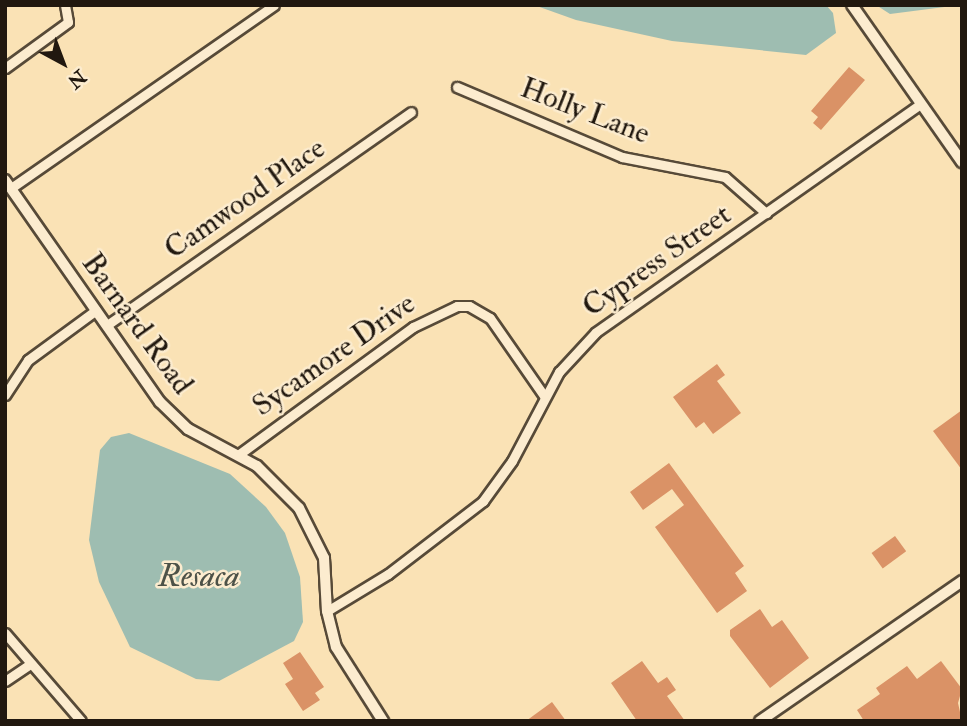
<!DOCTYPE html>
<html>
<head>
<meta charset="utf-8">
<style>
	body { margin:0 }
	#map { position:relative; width:967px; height:726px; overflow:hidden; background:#fae2b5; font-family:"IM FELL Double Pica",serif }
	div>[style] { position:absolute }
	.water>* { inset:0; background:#9ebdb1 }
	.building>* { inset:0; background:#da9266; transform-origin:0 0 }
	.roads { filter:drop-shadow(2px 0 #574a38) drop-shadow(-2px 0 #574a38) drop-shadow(0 2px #574a38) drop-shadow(0 -2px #574a38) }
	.minor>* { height:9px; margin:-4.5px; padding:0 4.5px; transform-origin:4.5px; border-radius:4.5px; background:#fceccf }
	.tertiary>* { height:10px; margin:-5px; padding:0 5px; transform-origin:5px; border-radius:5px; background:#fceccf }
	span { translate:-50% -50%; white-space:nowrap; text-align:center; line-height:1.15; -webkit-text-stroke:5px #fceccf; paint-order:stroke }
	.street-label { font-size:30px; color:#21180f }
	.water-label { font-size:32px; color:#4d5248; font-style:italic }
	.frame { position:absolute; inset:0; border:7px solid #21180f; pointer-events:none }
	.north { position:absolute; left:28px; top:28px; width:70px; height:70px; -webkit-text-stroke:5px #fceccf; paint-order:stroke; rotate:139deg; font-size:19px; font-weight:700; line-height:28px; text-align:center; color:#21180f }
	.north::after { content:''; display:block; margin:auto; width:24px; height:32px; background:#21180f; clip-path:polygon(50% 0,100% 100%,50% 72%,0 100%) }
</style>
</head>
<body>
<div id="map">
	<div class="water">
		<i style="clip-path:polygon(534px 5px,826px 5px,833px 13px,836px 33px,806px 55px,672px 41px,576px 20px)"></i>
		<i style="clip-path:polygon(876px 5px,960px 5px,890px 14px)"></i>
		<i style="clip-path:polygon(129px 433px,230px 474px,266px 507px,285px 533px,300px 577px,303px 622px,294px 641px,219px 681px,196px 679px,130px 647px,99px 582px,89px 540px,100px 450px,111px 437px)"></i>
	</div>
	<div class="building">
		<i style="clip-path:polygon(849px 67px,865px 80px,821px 130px,813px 123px,818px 117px,811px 111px)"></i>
		<i style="clip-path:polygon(717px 364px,725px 375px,717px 381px,741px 413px,713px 434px,704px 422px,696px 428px,673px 397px)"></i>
		<i style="clip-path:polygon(962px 410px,962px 470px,933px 431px)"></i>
		<i style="clip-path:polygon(669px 463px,744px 566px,735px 573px,747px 591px,717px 613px,655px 527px,684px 505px,672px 489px,643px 510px,630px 492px)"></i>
		<i style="left:895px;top:536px;width:19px;height:29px;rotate:54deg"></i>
		<i style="clip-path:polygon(760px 609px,772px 627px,782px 620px,809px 658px,770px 688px,730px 636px,730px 630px)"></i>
		<i style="clip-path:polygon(300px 652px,324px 687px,315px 693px,320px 700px,303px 711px,285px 684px,293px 679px,283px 663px)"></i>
		<i style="clip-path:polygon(642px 661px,658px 683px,667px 677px,676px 690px,667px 696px,685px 721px,637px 721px,611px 683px)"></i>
		<i style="clip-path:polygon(941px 661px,962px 689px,958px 703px,962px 721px,864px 721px,857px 710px,880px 694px,876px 688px,907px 666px,917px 679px)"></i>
		<i style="clip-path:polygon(552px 702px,566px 721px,526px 721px)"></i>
	</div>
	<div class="roads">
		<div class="minor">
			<i style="left:5px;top:68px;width:78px;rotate:-36.1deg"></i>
			<i style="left:68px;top:22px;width:17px;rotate:-100deg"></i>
			<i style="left:457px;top:87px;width:179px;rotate:23deg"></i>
			<i style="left:622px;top:157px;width:105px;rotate:11deg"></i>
			<i style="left:725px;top:177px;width:55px;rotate:41.3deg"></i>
			<i style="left:11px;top:188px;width:320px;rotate:-34.8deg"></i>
			<i style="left:107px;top:325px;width:371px;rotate:-35deg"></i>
			<i style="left:5px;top:395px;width:42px;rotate:-56.7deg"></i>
			<i style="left:28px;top:360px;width:84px;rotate:-36.3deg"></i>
			<i style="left:238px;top:455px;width:217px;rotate:-36.2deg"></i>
			<i style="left:413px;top:327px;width:49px;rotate:-25.5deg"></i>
			<i style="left:457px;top:306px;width:12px"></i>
			<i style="left:469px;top:306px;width:24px;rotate:30deg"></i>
			<i style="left:490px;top:318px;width:96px;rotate:55.2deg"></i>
			<i style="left:327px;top:611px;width:71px;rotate:-31.2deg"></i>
			<i style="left:388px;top:574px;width:120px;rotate:-37.5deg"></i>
			<i style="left:483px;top:501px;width:49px;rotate:-54.1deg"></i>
			<i style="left:512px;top:461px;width:101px;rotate:-62.2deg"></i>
			<i style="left:559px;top:372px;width:54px;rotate:-47.2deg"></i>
			<i style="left:596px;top:332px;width:397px;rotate:-35.1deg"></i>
			<i style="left:5px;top:633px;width:116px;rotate:49.2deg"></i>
			<i style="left:5px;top:681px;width:29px;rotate:-34deg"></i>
		</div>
		<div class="tertiary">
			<i style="left:852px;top:5px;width:192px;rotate:55deg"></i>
			<i style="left:5px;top:180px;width:271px;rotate:55.1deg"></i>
			<i style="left:160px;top:402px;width:39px;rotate:44deg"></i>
			<i style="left:188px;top:429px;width:78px;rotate:28.2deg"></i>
			<i style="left:257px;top:466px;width:59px;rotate:45deg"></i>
			<i style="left:299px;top:508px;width:56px;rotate:63.4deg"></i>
			<i style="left:324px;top:558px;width:53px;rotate:86.8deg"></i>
			<i style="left:327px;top:611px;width:37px;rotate:76deg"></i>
			<i style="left:336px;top:647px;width:88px;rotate:57.6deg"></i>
			<i style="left:760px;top:721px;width:246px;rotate:-34.7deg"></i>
		</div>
	</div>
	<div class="street-label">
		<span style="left:585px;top:111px;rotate:21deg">Holly Lane</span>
		<span style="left:245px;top:199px;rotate:-35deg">Camwood Place</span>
		<span style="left:657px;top:261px;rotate:-35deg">Cypress Street</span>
		<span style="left:137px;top:324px;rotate:54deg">Barnard Road</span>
		<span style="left:334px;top:355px;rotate:-35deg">Sycamore Drive</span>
	</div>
	<div class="water-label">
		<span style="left:199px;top:576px">Resaca</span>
	</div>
	<div class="frame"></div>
	<div class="north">N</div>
</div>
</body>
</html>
